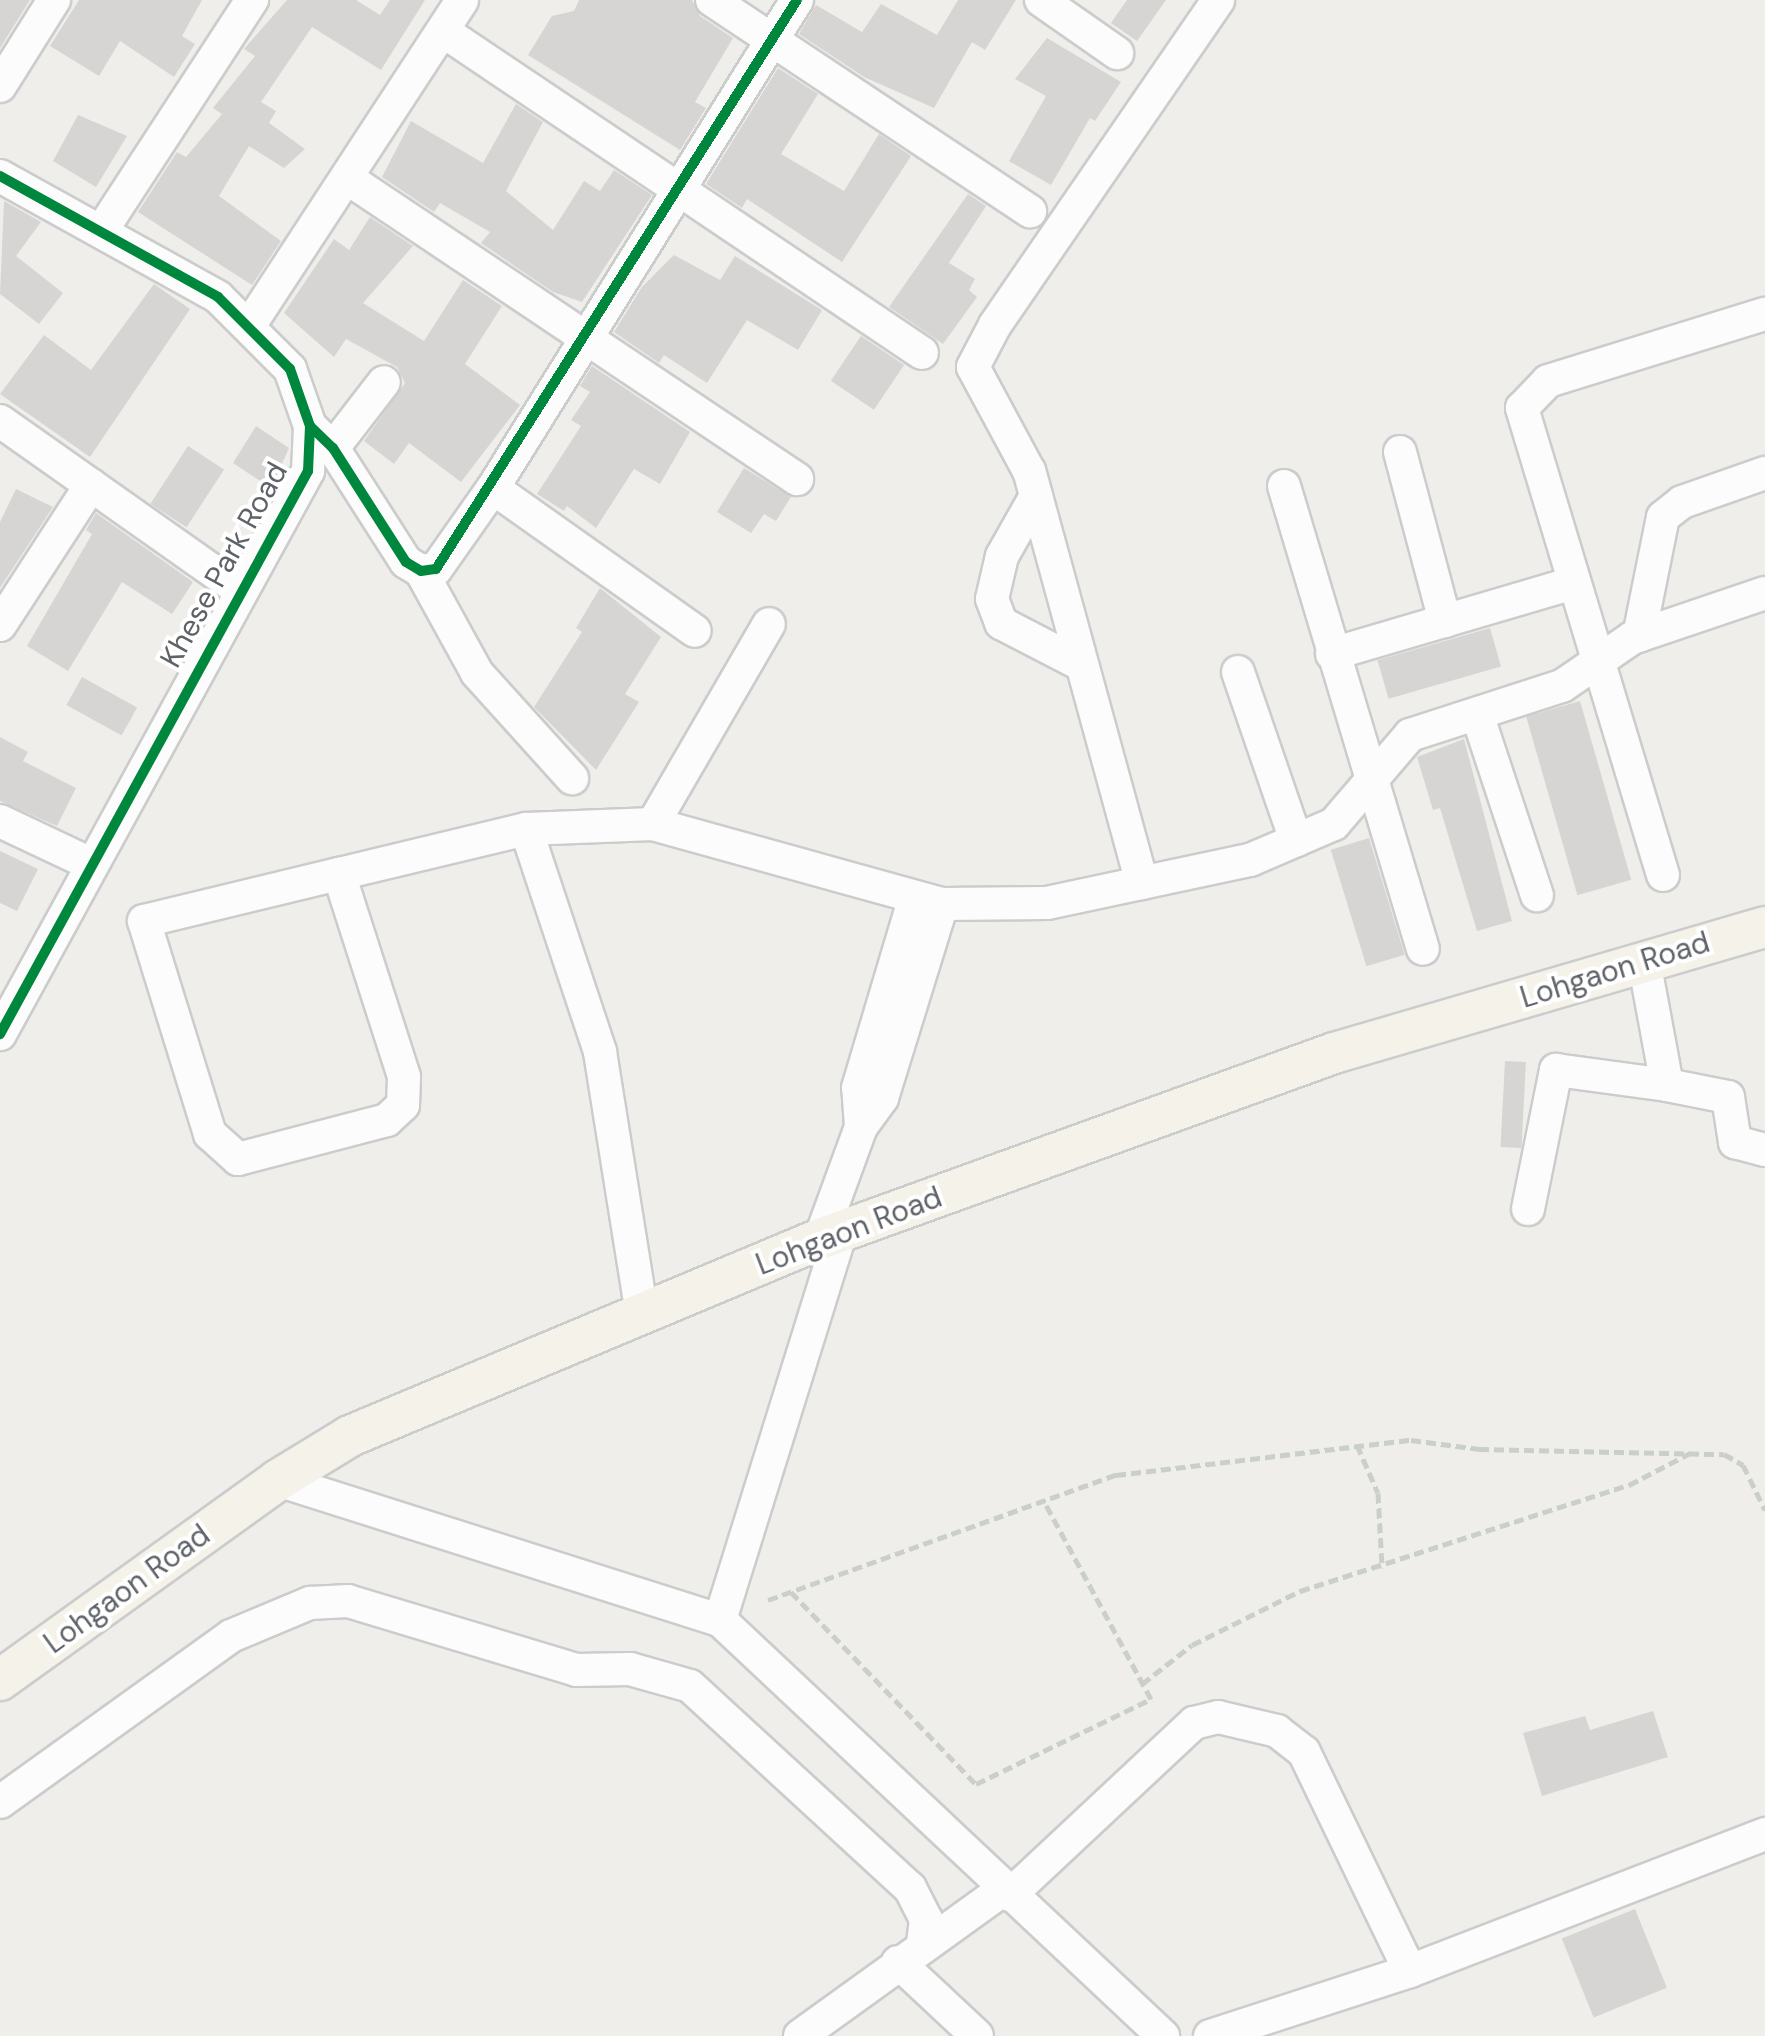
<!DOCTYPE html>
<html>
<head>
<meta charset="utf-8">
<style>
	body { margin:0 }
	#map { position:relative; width:1765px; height:2036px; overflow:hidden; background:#efeeea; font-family:"DM Sans",sans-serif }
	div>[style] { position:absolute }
	.building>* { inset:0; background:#d6d5d3; transform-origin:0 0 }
	.path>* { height:5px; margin-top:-2.5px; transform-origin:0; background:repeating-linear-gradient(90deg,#cacfcc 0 10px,transparent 0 15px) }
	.roads { filter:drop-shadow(2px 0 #cbcccc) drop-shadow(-2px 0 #cbcccc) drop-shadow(0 2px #cbcccc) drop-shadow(0 -2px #cbcccc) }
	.minor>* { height:32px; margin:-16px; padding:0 16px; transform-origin:16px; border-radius:16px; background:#fdfcfc }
	.major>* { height:40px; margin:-20px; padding:0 20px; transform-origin:20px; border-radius:20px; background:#f4f2e9 }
	.cycleway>* { height:10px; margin:-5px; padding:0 5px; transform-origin:5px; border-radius:5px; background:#00873e }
	span { translate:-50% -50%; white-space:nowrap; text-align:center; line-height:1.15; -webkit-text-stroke:8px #fff; paint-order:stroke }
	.street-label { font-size:30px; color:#5f6368 }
</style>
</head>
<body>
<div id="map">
	<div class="building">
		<i style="clip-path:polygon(0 0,30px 0,0 48px)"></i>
		<i style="clip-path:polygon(79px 0,202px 0,182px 36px,195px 44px,174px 77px,120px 41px,99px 76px,50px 46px)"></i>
		<i style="clip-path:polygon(287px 0,356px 0,380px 15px,390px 0,425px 0,381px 70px,312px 27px,261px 102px,276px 111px,269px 123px,305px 149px,284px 168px,249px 146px,219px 196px,281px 241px,252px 285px,138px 212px,177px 152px,186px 157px,222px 114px,213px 108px,255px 56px,244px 49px)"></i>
		<i style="clip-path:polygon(579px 0,692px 0,700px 16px,733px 38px,695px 102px,706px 108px,680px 150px,528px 55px,552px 16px,574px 11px)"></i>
		<i style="clip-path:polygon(958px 0,1016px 0,985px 50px,972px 42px,934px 108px,864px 77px,799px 34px,816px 5px,862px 32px,881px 4px,937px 35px)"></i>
		<i style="clip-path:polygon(1127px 0,1166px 0,1137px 41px,1111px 23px)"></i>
		<i style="clip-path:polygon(1047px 38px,1121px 82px,1095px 121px,1090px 118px,1051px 185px,1009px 161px,1046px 96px,1015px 79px)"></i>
		<i style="clip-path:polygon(778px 68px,818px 94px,781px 154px,844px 191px,879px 134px,911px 156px,842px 262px,747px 199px,742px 208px,706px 184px)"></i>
		<i style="clip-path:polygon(516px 104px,543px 122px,506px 191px,553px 230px,584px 181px,600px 191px,614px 170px,652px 195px,582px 302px,553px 292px,481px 243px,490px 232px,440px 203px,434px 212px,382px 177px,411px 121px,483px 163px)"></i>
		<i style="clip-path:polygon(78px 115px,127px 136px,96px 187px,53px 161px)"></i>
		<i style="clip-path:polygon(968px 194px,986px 206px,949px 263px,975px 279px,969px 290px,977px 297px,943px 344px,889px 307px)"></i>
		<i style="clip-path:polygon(4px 201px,41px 222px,16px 256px,63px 293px,39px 324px,0 294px)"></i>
		<i style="clip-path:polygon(370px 217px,413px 246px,363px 303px,424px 341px,463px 280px,502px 306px,465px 364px,520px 405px,461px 482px,409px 443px,394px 464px,364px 441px,405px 383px,397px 367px,346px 339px,334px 357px,284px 313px,334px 239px,349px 250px)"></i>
		<i style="clip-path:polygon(674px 255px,720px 280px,735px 256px,822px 310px,798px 350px,747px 320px,707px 383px,664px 355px,659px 363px,614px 332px,642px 287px)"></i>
		<i style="clip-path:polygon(154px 284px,190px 309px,90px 457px,0 394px,44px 335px,91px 370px)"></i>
		<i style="left:861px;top:336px;width:52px;height:54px;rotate:34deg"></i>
		<i style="clip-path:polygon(592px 366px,690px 432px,660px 484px,634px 469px,596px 528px,567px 506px,564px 511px,537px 494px,581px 426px,571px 420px,590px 392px,580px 386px)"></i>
		<i style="clip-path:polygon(256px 426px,289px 448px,271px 488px,233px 463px)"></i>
		<i style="left:188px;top:446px;width:43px;height:69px;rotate:33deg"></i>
		<i style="clip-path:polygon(744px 468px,791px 497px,776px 521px,764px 514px,751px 533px,717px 512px)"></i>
		<i style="clip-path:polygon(16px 489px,53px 507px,0 588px,0 522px)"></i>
		<i style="clip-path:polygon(96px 513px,193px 582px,172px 614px,122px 582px,68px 671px,27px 646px,92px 534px,86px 530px)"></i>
		<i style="clip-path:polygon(600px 588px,661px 637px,625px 694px,639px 702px,596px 770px,534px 707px,582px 632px,576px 628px)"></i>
		<i style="left:1490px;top:628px;width:40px;height:117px;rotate:74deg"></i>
		<i style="left:82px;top:677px;width:63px;height:32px;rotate:29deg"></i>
		<i style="left:1580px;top:701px;width:186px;height:56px;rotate:74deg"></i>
		<i style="clip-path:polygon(0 737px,28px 752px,23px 761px,76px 788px,57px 826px,0 801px)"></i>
		<i style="clip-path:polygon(1464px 739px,1512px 921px,1477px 931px,1440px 808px,1433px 810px,1417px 757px)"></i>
		<i style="left:1369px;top:838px;width:122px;height:40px;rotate:73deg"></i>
		<i style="clip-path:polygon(0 851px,38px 869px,17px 911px,0 903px)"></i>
		<i style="left:1505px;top:1061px;width:21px;height:86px;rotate:3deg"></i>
		<i style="clip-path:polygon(1653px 1711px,1668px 1757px,1542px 1796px,1523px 1733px,1585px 1716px,1590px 1730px)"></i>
		<i style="left:1635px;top:1909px;width:85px;height:79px;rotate:68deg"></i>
	</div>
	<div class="path">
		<i style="left:1357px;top:1445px;width:52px;rotate:66.4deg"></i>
		<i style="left:1378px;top:1493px;width:75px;rotate:86.9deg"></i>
		<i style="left:791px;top:1592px;width:267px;rotate:46.1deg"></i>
		<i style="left:976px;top:1784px;width:195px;rotate:-25.9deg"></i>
		<i style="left:1151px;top:1699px;width:225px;rotate:-118.4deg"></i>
		<i style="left:768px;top:1600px;width:370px;rotate:-19.8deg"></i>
		<i style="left:1116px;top:1475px;width:297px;rotate:-6.8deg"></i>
		<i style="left:1411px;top:1440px;width:69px;rotate:7.5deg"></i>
		<i style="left:1479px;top:1449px;width:245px;rotate:1.2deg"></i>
		<i style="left:1724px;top:1454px;width:22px;rotate:30deg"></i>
		<i style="left:1743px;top:1465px;width:50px;rotate:63.9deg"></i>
		<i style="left:1142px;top:1684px;width:63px;rotate:-38deg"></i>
		<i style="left:1192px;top:1645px;width:121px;rotate:-26.6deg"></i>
		<i style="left:1300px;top:1591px;width:346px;rotate:-17.9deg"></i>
		<i style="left:1629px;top:1485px;width:71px;rotate:-27.6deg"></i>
	</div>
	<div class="roads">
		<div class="minor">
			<i style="left:712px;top:0;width:382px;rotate:33.6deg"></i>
			<i style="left:1041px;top:0;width:93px;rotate:34.9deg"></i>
			<i style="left:443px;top:31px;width:577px;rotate:33.91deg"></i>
			<i style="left:0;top:86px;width:102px;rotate:-57.9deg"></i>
			<i style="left:0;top:176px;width:249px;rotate:29deg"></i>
			<i style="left:218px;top:297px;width:102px;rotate:45deg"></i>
			<i style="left:290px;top:369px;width:60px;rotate:70.7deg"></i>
			<i style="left:310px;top:426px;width:45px;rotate:92.5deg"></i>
			<i style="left:308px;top:471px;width:642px;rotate:118.68deg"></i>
			<i style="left:350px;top:180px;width:538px;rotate:33.78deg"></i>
			<i style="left:102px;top:230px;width:275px;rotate:-56.9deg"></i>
			<i style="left:249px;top:326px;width:389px;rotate:-56.8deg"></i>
			<i style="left:0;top:421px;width:295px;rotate:35.2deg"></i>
			<i style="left:310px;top:426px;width:32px;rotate:44deg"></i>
			<i style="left:333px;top:448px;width:135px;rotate:57.4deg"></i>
			<i style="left:406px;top:562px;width:17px;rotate:31deg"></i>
			<i style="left:421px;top:571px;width:116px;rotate:61.2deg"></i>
			<i style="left:477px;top:673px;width:142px;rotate:47.9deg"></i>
			<i style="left:333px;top:448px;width:83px;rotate:-52.3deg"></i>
			<i style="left:1400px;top:452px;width:175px;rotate:75.1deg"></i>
			<i style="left:1284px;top:486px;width:483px;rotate:73.3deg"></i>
			<i style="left:493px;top:488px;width:247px;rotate:35.3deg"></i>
			<i style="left:1036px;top:496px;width:69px;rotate:119.5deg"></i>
			<i style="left:1002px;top:556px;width:44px;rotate:103.1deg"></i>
			<i style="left:992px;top:599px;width:26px;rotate:69deg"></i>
			<i style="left:1001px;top:623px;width:91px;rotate:27.4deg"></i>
			<i style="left:421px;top:571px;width:15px;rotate:-8deg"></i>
			<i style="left:436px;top:569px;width:99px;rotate:-54.9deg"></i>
			<i style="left:493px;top:488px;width:575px;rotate:-58.08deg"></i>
			<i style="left:0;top:625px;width:167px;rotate:-57deg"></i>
			<i style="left:1639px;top:636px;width:121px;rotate:-78.6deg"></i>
			<i style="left:1663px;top:517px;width:24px;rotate:-38deg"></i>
			<i style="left:1682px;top:502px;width:88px;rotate:-19.3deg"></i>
			<i style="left:1332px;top:654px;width:252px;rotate:-16.4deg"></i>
			<i style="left:1238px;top:672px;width:178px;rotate:71deg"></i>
			<i style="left:1477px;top:714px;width:191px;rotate:71.7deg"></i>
			<i style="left:0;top:821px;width:98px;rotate:25.3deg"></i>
			<i style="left:653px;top:824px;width:231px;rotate:-59.9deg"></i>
			<i style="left:526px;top:829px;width:235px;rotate:71.6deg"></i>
			<i style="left:600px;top:1052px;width:265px;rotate:80.9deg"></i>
			<i style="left:339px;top:874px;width:213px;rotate:72.2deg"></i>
			<i style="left:404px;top:1077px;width:28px;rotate:92deg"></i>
			<i style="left:403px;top:1105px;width:22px;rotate:137deg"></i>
			<i style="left:387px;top:1120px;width:154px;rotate:165.3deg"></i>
			<i style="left:238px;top:1159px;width:38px;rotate:-138deg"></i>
			<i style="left:210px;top:1134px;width:223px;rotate:-107.2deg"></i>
			<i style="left:144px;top:921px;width:201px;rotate:-13.6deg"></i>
			<i style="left:339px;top:874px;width:192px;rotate:-13.5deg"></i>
			<i style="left:526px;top:829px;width:127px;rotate:-2.3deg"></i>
			<i style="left:653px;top:824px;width:300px;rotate:15.5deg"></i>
			<i style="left:942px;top:904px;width:105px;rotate:-0.5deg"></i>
			<i style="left:1047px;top:903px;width:208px;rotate:-12deg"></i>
			<i style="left:1250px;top:860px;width:91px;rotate:-23.2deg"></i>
			<i style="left:1334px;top:824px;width:117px;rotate:-49.5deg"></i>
			<i style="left:1410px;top:735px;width:160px;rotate:-17.9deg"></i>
			<i style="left:1562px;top:686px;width:85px;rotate:-34.4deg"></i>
			<i style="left:1632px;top:638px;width:140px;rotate:-18.7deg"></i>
			<i style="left:1663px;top:875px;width:488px;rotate:-106.8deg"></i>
			<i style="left:1522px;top:408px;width:37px;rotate:-46deg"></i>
			<i style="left:1548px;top:381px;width:227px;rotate:-17.2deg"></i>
			<i style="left:1142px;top:883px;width:427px;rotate:-105.3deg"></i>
			<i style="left:1029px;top:471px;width:118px;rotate:-118.3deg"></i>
			<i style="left:973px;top:367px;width:47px;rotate:-62.4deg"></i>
			<i style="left:995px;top:325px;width:394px;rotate:-55.5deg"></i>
			<i style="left:1667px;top:1085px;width:62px;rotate:11.1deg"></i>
			<i style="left:1728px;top:1097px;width:46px;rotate:81.2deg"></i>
			<i style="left:1735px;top:1142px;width:31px;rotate:15deg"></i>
			<i style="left:861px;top:1127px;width:39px;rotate:-94deg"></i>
			<i style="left:858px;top:1088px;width:199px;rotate:-73.4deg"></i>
			<i style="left:1528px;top:1209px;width:142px;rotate:-78.6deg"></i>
			<i style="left:1556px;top:1070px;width:112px;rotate:7.7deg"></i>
			<i style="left:1667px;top:1085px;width:126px;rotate:-100.5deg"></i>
			<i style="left:820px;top:1239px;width:119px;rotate:-69.9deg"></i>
			<i style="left:861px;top:1127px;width:36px;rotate:-54deg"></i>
			<i style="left:882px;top:1098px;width:203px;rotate:-72.8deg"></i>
			<i style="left:278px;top:1480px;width:464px;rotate:17.6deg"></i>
			<i style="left:720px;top:1620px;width:608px;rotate:43.2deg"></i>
			<i style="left:720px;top:1620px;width:406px;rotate:-72.7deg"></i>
			<i style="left:0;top:1802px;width:284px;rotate:-35.7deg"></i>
			<i style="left:231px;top:1636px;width:86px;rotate:-22.7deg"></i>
			<i style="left:310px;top:1603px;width:38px;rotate:-3deg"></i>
			<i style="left:348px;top:1601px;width:238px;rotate:16.8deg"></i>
			<i style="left:576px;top:1670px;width:54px;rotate:-1.1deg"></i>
			<i style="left:630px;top:1669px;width:62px;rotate:15.8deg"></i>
			<i style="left:690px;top:1686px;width:299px;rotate:42.6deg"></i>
			<i style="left:910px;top:1888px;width:35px;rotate:63deg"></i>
			<i style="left:926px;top:1919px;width:24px;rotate:97deg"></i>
			<i style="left:1010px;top:1895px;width:252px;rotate:-43.1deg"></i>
			<i style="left:1194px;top:1723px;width:25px;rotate:-14deg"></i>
			<i style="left:1218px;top:1717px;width:61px;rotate:13.3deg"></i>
			<i style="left:1277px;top:1731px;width:34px;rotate:38deg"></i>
			<i style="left:1304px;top:1752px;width:243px;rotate:64.2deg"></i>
			<i style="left:898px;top:1962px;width:108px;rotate:43.1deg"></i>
			<i style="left:800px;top:2036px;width:251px;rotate:-35.8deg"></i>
			<i style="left:1210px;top:2036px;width:210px;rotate:-18deg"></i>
			<i style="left:1410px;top:1971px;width:381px;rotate:-21.1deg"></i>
		</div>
		<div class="major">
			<i style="left:0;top:1680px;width:342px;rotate:-35.7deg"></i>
			<i style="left:278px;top:1480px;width:84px;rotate:-31.4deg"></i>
			<i style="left:350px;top:1436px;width:510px;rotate:-22.74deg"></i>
			<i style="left:820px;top:1239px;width:547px;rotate:-19.89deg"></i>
			<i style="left:1334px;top:1053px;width:449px;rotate:-16.3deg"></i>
		</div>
	</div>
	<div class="cycleway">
		<i style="left:0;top:176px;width:249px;rotate:29deg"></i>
		<i style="left:218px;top:297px;width:102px;rotate:45deg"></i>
		<i style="left:290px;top:369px;width:60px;rotate:70.7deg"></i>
		<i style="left:310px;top:426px;width:45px;rotate:92.5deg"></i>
		<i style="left:308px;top:471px;width:642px;rotate:118.68deg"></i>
		<i style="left:310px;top:426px;width:32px;rotate:44deg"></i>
		<i style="left:333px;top:448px;width:135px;rotate:57.4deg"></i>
		<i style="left:406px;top:562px;width:17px;rotate:31deg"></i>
		<i style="left:421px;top:571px;width:15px;rotate:-8deg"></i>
		<i style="left:436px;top:569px;width:674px;rotate:-57.61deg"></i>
	</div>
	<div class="street-label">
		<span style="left:224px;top:565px;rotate:-61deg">Khese Park Road</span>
		<span style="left:1615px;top:970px;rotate:-17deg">Lohgaon Road</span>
		<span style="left:849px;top:1231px;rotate:-21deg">Lohgaon Road</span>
		<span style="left:127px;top:1589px;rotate:-36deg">Lohgaon Road</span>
	</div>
</div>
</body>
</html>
